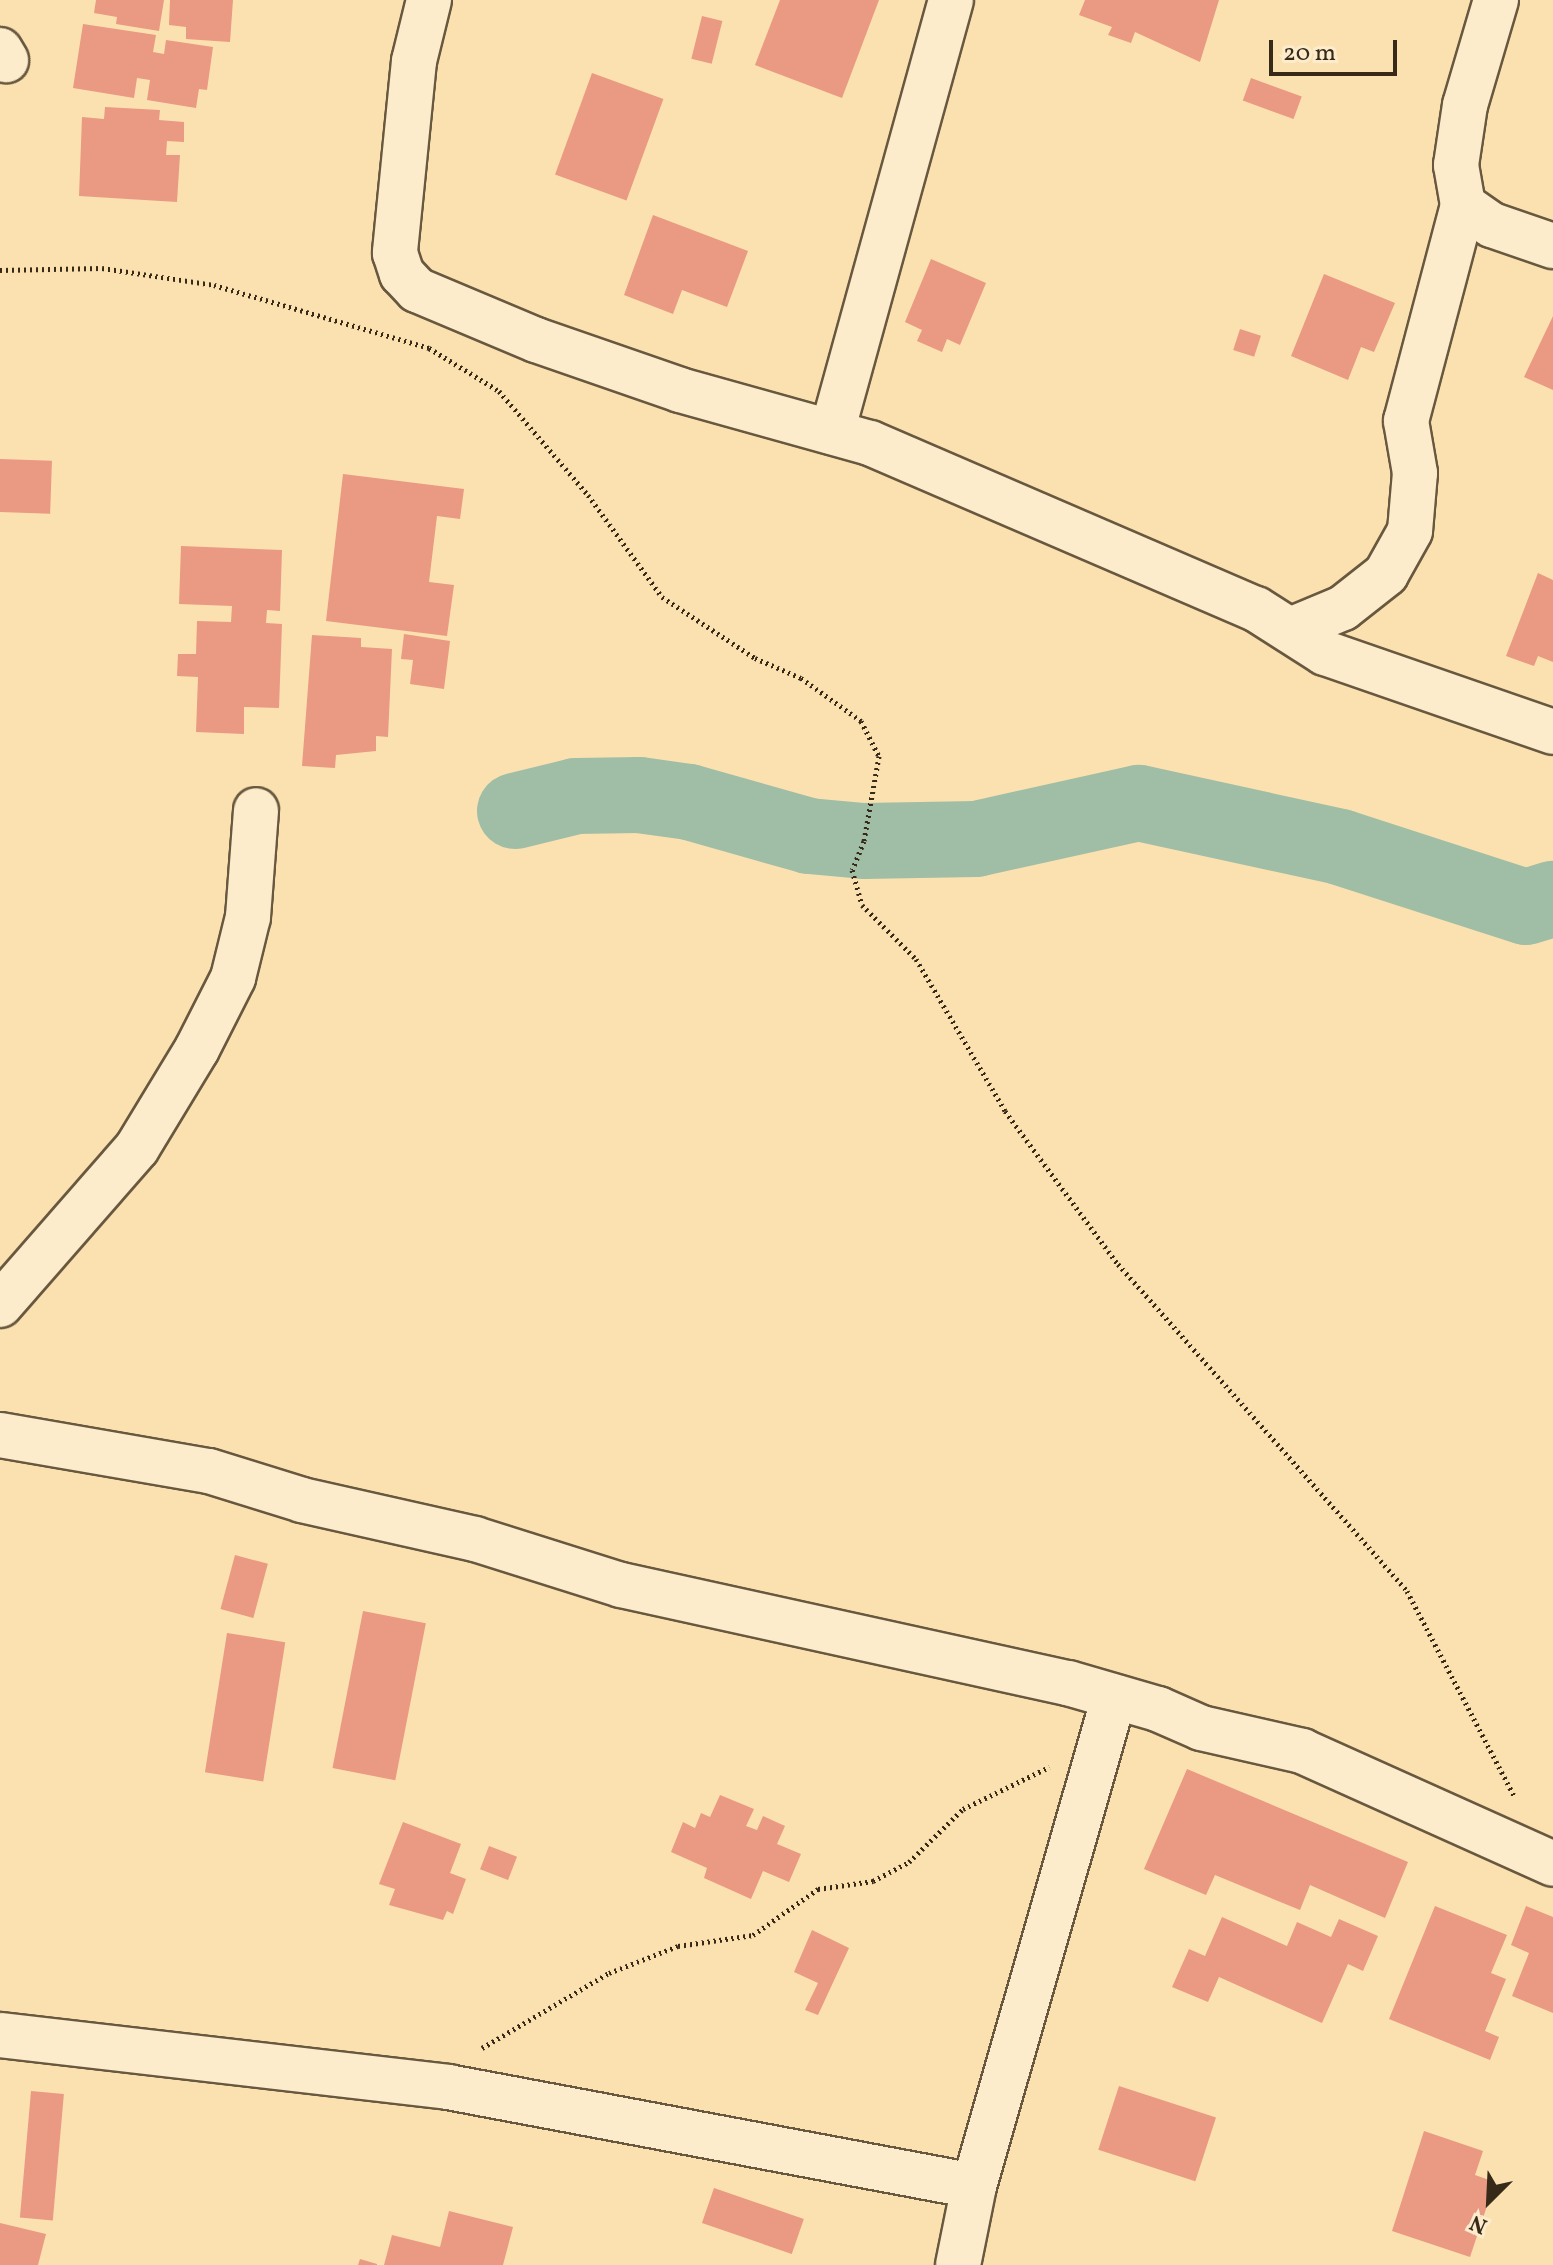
<!DOCTYPE html>
<html>
<head>
<meta charset="utf-8">
<style>
	body { margin:0 }
	#map { position:relative; width:1553px; height:2265px; overflow:hidden; background:#fbe1b0; font-family:Vollkorn,serif }
	div>[style] { position:absolute }
	.river>* { height:76px; margin:-38px; padding:0 38px; transform-origin:38px; border-radius:38px; background:#a0bea6 }
	.building>* { inset:0; background:#ea9983; transform-origin:0 0 }
	.path>* { height:5px; margin-top:-2.5px; transform-origin:0; background:repeating-linear-gradient(90deg,#372a19 0 2px,transparent 0 6px) }
	.roads { filter:drop-shadow(2px 0 #68583f) drop-shadow(-2px 0 #68583f) drop-shadow(0 2px #68583f) drop-shadow(0 -2px #68583f) }
	.minor>* { height:44px; margin:-22px; padding:0 22px; transform-origin:22px; border-radius:22px; background:#fceccc }
	span { translate:-50% -50%; white-space:nowrap; text-align:center; line-height:1.15; -webkit-text-stroke:7px #fceccc; paint-order:stroke }
	.north { position:absolute; left:1449px; top:2161px; width:80px; height:80px; -webkit-text-stroke:6px #fceccc; paint-order:stroke; rotate:204deg; font-size:22px; font-weight:700; line-height:32px; text-align:center; color:#372a19 }
	.north::after { content:''; display:block; margin:auto; width:28px; height:36px; background:#372a19; clip-path:polygon(50% 0,100% 100%,50% 72%,0 100%) }
	.scale { position:absolute; left:1269px; top:40px; width:128px; height:36px; box-sizing:border-box; border:4px solid #372a19; border-top:0; padding-left:10px; font-size:24px; line-height:28px; white-space:nowrap; color:#372a19; -webkit-text-stroke:6px #fceccc; paint-order:stroke }
</style>
</head>
<body>
<div id="map">
	<div class="river">
		<i style="left:515px;top:811px;width:63px;rotate:-13.8deg"></i>
		<i style="left:576px;top:796px;width:63px;rotate:-0.9deg"></i>
		<i style="left:639px;top:795px;width:50px;rotate:8deg"></i>
		<i style="left:689px;top:802px;width:125px;rotate:15.8deg"></i>
		<i style="left:809px;top:836px;width:55px;rotate:5.2deg"></i>
		<i style="left:864px;top:841px;width:112px;rotate:-1deg"></i>
		<i style="left:976px;top:839px;width:167px;rotate:-12.5deg"></i>
		<i style="left:1139px;top:803px;width:206px;rotate:12.3deg"></i>
		<i style="left:1340px;top:847px;width:195px;rotate:17.9deg"></i>
		<i style="left:1526px;top:907px;width:28px;rotate:-17deg"></i>
	</div>
	<div class="building">
		<i style="clip-path:polygon(96px 0,164px 0,159px 31px,116px 24px,117px 17px,94px 13px)"></i>
		<i style="clip-path:polygon(170px 0,233px 0,230px 42px,186px 39px,186px 27px,169px 25px)"></i>
		<i style="clip-path:polygon(780px 0,879px 0,842px 98px,755px 65px)"></i>
		<i style="clip-path:polygon(1085px 0,1219px 0,1200px 62px,1135px 32px,1131px 43px,1108px 35px,1112px 27px,1079px 15px)"></i>
		<i style="left:702px;top:16px;width:21px;height:44px;rotate:14deg"></i>
		<i style="clip-path:polygon(83px 24px,156px 35px,153px 52px,164px 54px,166px 40px,213px 47px,207px 90px,199px 89px,196px 108px,147px 100px,150px 80px,137px 78px,134px 98px,73px 88px)"></i>
		<i style="left:592px;top:73px;width:76px;height:108px;rotate:20deg"></i>
		<i style="left:1251px;top:78px;width:54px;height:24px;rotate:20deg"></i>
		<i style="clip-path:polygon(105px 107px,160px 110px,159px 120px,184px 122px,184px 142px,167px 141px,166px 155px,180px 155px,177px 202px,79px 196px,82px 117px,104px 119px)"></i>
		<i style="clip-path:polygon(653px 215px,748px 251px,727px 307px,682px 290px,673px 314px,624px 295px)"></i>
		<i style="clip-path:polygon(931px 259px,986px 283px,960px 345px,947px 339px,942px 352px,917px 341px,922px 330px,905px 322px)"></i>
		<i style="clip-path:polygon(1324px 274px,1395px 303px,1374px 352px,1361px 347px,1348px 380px,1291px 356px)"></i>
		<i style="clip-path:polygon(1553px 316px,1553px 390px,1524px 377px)"></i>
		<i style="left:1240px;top:329px;width:22px;height:22px;rotate:18deg"></i>
		<i style="left:0;top:459px;width:52px;height:53px;rotate:2deg"></i>
		<i style="clip-path:polygon(343px 474px,464px 489px,460px 519px,437px 516px,429px 582px,454px 585px,447px 636px,326px 621px)"></i>
		<i style="clip-path:polygon(181px 546px,282px 550px,280px 611px,267px 610px,266px 623px,282px 624px,279px 708px,244px 707px,244px 734px,196px 732px,198px 677px,177px 676px,178px 654px,196px 654px,197px 621px,231px 622px,232px 606px,179px 604px)"></i>
		<i style="clip-path:polygon(1538px 573px,1553px 580px,1553px 662px,1538px 656px,1534px 666px,1506px 656px)"></i>
		<i style="clip-path:polygon(404px 634px,450px 641px,444px 689px,410px 684px,413px 660px,401px 659px)"></i>
		<i style="clip-path:polygon(312px 635px,361px 638px,361px 647px,392px 649px,388px 737px,376px 736px,376px 751px,336px 755px,335px 768px,302px 766px)"></i>
		<i style="left:235px;top:1555px;width:34px;height:56px;rotate:15deg"></i>
		<i style="left:363px;top:1611px;width:64px;height:160px;rotate:11deg"></i>
		<i style="left:227px;top:1633px;width:59px;height:141px;rotate:9deg"></i>
		<i style="clip-path:polygon(1187px 1769px,1408px 1862px,1385px 1918px,1310px 1885px,1300px 1910px,1215px 1875px,1206px 1895px,1144px 1869px)"></i>
		<i style="clip-path:polygon(720px 1795px,754px 1809px,746px 1826px,757px 1830px,763px 1816px,785px 1826px,777px 1844px,801px 1854px,789px 1882px,763px 1871px,751px 1899px,704px 1878px,707px 1868px,671px 1852px,683px 1822px,695px 1828px,701px 1813px,710px 1817px)"></i>
		<i style="clip-path:polygon(403px 1822px,461px 1844px,450px 1873px,466px 1879px,453px 1914px,447px 1911px,443px 1920px,389px 1905px,395px 1889px,379px 1884px)"></i>
		<i style="left:489px;top:1846px;width:30px;height:25px;rotate:21deg"></i>
		<i style="clip-path:polygon(1435px 1906px,1507px 1935px,1491px 1973px,1506px 1979px,1485px 2031px,1499px 2037px,1490px 2060px,1389px 2019px)"></i>
		<i style="clip-path:polygon(1526px 1906px,1553px 1917px,1553px 2013px,1512px 1996px,1529px 1953px,1511px 1945px)"></i>
		<i style="clip-path:polygon(1222px 1917px,1287px 1946px,1297px 1922px,1331px 1937px,1339px 1919px,1378px 1936px,1363px 1971px,1348px 1964px,1322px 2023px,1219px 1977px,1208px 2002px,1172px 1987px,1189px 1949px,1205px 1956px)"></i>
		<i style="clip-path:polygon(812px 1930px,849px 1948px,818px 2015px,805px 2010px,818px 1983px,794px 1972px)"></i>
		<i style="left:1119px;top:2086px;width:102px;height:67px;rotate:18deg"></i>
		<i style="left:31px;top:2091px;width:33px;height:127px;rotate:5deg"></i>
		<i style="clip-path:polygon(1424px 2131px,1483px 2151px,1475px 2175px,1495px 2182px,1470px 2257px,1392px 2231px)"></i>
		<i style="left:714px;top:2188px;width:95px;height:37px;rotate:19deg"></i>
		<i style="clip-path:polygon(449px 2211px,513px 2227px,503px 2265px,384px 2265px,392px 2235px,440px 2247px)"></i>
		<i style="clip-path:polygon(0 2223px,46px 2234px,38px 2265px,0 2265px)"></i>
		<i style="clip-path:polygon(360px 2259px,377px 2264px,377px 2265px,358px 2265px)"></i>
	</div>
	<div class="path">
		<i style="left:0;top:270px;width:102px;rotate:-1.1deg"></i>
		<i style="left:102px;top:268px;width:113px;rotate:8.6deg"></i>
		<i style="left:214px;top:285px;width:224px;rotate:16.3deg"></i>
		<i style="left:429px;top:348px;width:82px;rotate:31.6deg"></i>
		<i style="left:499px;top:391px;width:137px;rotate:49.4deg"></i>
		<i style="left:588px;top:495px;width:126px;rotate:54deg"></i>
		<i style="left:662px;top:597px;width:111px;rotate:33.3deg"></i>
		<i style="left:755px;top:658px;width:50px;rotate:23.5deg"></i>
		<i style="left:801px;top:678px;width:74px;rotate:35.6deg"></i>
		<i style="left:861px;top:721px;width:39px;rotate:63deg"></i>
		<i style="left:879px;top:756px;width:86px;rotate:100deg"></i>
		<i style="left:864px;top:841px;width:31px;rotate:112deg"></i>
		<i style="left:852px;top:870px;width:36px;rotate:74deg"></i>
		<i style="left:862px;top:905px;width:76px;rotate:45deg"></i>
		<i style="left:916px;top:959px;width:176px;rotate:59.6deg"></i>
		<i style="left:1005px;top:1111px;width:190px;rotate:53.6deg"></i>
		<i style="left:1118px;top:1264px;width:436px;rotate:48.5deg"></i>
		<i style="left:1407px;top:1591px;width:231px;rotate:62.4deg"></i>
		<i style="left:482px;top:2048px;width:147px;rotate:-30.6deg"></i>
		<i style="left:609px;top:1973px;width:74px;rotate:-21.4deg"></i>
		<i style="left:678px;top:1946px;width:76px;rotate:-8.3deg"></i>
		<i style="left:753px;top:1935px;width:80px;rotate:-35.3deg"></i>
		<i style="left:818px;top:1889px;width:56px;rotate:-8.3deg"></i>
		<i style="left:873px;top:1881px;width:41px;rotate:-27.8deg"></i>
		<i style="left:909px;top:1862px;width:76px;rotate:-44.5deg"></i>
		<i style="left:963px;top:1809px;width:96px;rotate:-26deg"></i>
	</div>
	<div class="roads">
		<div class="minor">
			<i style="left:429px;top:0;width:63px;rotate:103.8deg"></i>
			<i style="left:414px;top:61px;width:193px;rotate:95.7deg"></i>
			<i style="left:395px;top:253px;width:22px;rotate:72deg"></i>
			<i style="left:402px;top:274px;width:22px;rotate:47deg"></i>
			<i style="left:417px;top:290px;width:129px;rotate:22.8deg"></i>
			<i style="left:536px;top:340px;width:152px;rotate:19.1deg"></i>
			<i style="left:680px;top:390px;width:197px;rotate:15.6deg"></i>
			<i style="left:870px;top:443px;width:420px;rotate:23.3deg"></i>
			<i style="left:1256px;top:609px;width:82px;rotate:32.5deg"></i>
			<i style="left:1325px;top:653px;width:241px;rotate:19.1deg"></i>
			<i style="left:1496px;top:0;width:109px;rotate:106.4deg"></i>
			<i style="left:1465px;top:105px;width:61px;rotate:98.5deg"></i>
			<i style="left:1456px;top:165px;width:41px;rotate:80.1deg"></i>
			<i style="left:1463px;top:205px;width:35px;rotate:35deg"></i>
			<i style="left:1492px;top:225px;width:65px;rotate:19deg"></i>
			<i style="left:0;top:50px;width:12px;rotate:59deg"></i>
			<i style="left:832px;top:432px;width:448px;rotate:-74.6deg"></i>
			<i style="left:1290px;top:630px;width:57px;rotate:-22.5deg"></i>
			<i style="left:1343px;top:608px;width:55px;rotate:-38.3deg"></i>
			<i style="left:1386px;top:574px;width:49px;rotate:-60.8deg"></i>
			<i style="left:1410px;top:531px;width:58px;rotate:-85.1deg"></i>
			<i style="left:1415px;top:473px;width:53px;rotate:-99.8deg"></i>
			<i style="left:1406px;top:421px;width:223px;rotate:-75.2deg"></i>
			<i style="left:0;top:1305px;width:208px;rotate:-48.9deg"></i>
			<i style="left:137px;top:1148px;width:116px;rotate:-58.8deg"></i>
			<i style="left:197px;top:1049px;width:80px;rotate:-63.1deg"></i>
			<i style="left:233px;top:978px;width:63px;rotate:-76.2deg"></i>
			<i style="left:248px;top:917px;width:107px;rotate:-85.7deg"></i>
			<i style="left:0;top:1435px;width:212px;rotate:9.8deg"></i>
			<i style="left:209px;top:1471px;width:97px;rotate:17.3deg"></i>
			<i style="left:302px;top:1500px;width:177px;rotate:12.7deg"></i>
			<i style="left:475px;top:1539px;width:153px;rotate:17.5deg"></i>
			<i style="left:621px;top:1585px;width:458px;rotate:12.4deg"></i>
			<i style="left:1068px;top:1683px;width:94px;rotate:16.1deg"></i>
			<i style="left:1158px;top:1709px;width:47px;rotate:23.8deg"></i>
			<i style="left:1201px;top:1728px;width:104px;rotate:12.8deg"></i>
			<i style="left:1302px;top:1751px;width:275px;rotate:24.2deg"></i>
			<i style="left:0;top:2035px;width:451px;rotate:6.6deg"></i>
			<i style="left:448px;top:2087px;width:535px;rotate:10.66deg"></i>
			<i style="left:958px;top:2265px;width:81px;rotate:-78.6deg"></i>
			<i style="left:974px;top:2186px;width:509px;rotate:-74.02deg"></i>
		</div>
	</div>
	<div class="north">N</div>
	<div class="scale">20 m</div>
</div>
</body>
</html>
